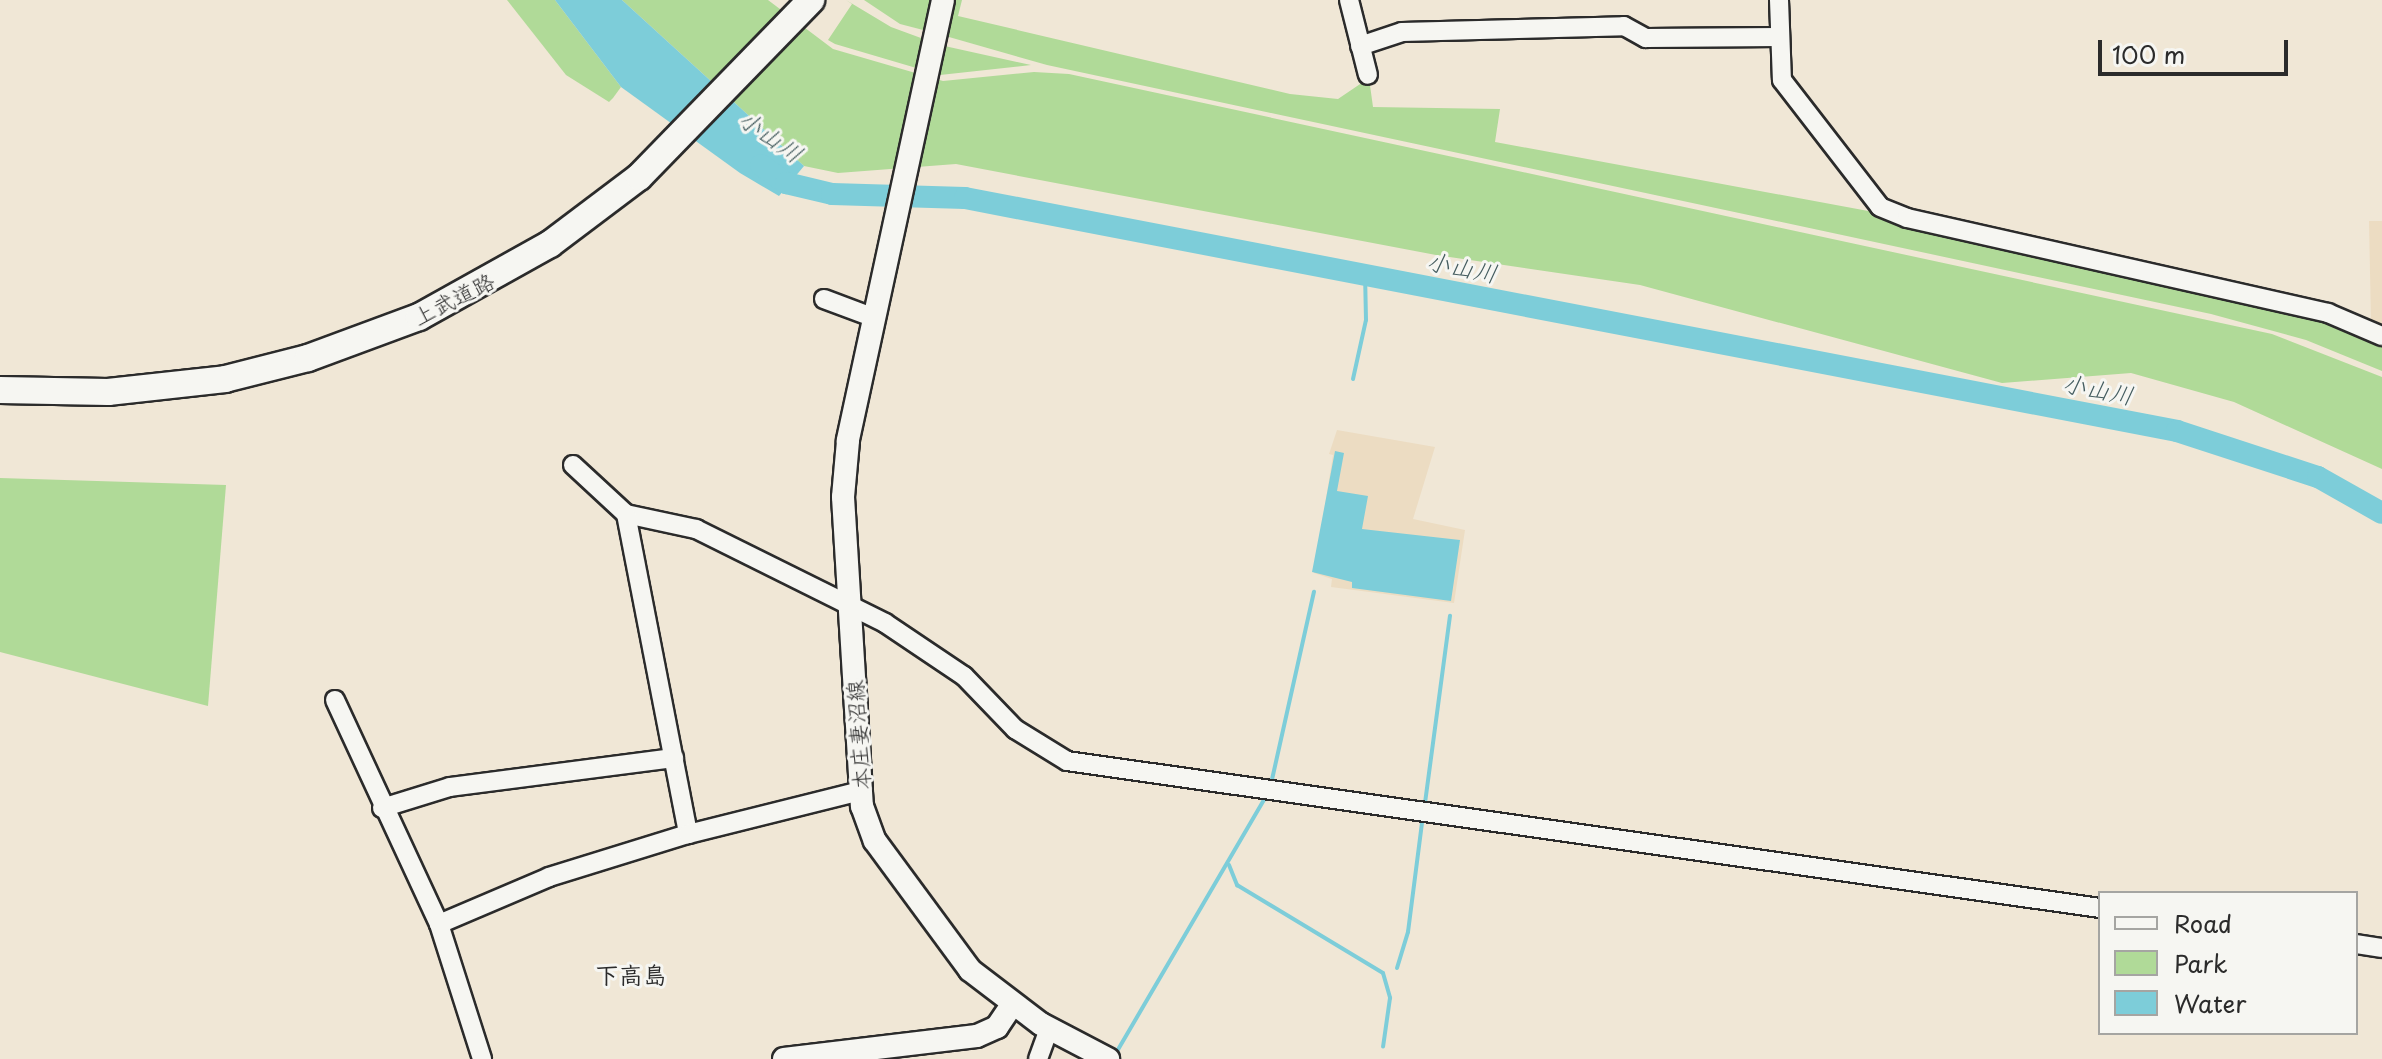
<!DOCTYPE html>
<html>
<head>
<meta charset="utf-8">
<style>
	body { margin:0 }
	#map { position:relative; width:2382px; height:1059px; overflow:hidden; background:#f0e7d6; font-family:"Playpen Sans","Klee One",sans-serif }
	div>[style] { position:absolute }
	.built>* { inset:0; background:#ecdcc2 }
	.green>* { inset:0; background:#b0da98 }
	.water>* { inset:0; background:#7dcdd9 }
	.stream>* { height:4px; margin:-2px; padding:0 2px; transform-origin:2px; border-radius:2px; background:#7dcdd9 }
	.river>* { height:22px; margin:-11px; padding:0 11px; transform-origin:11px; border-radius:11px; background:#7dcdd9 }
	.roads { filter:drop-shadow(2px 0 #2b2b2b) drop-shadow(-2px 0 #2b2b2b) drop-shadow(0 2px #2b2b2b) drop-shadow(0 -2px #2b2b2b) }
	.minor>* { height:18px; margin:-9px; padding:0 9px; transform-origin:9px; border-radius:9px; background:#f6f6f2 }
	.major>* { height:22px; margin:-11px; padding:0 11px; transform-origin:11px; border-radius:11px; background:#f6f6f2 }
	.highway>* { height:26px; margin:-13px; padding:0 13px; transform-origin:13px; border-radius:13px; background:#f6f6f2 }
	span { translate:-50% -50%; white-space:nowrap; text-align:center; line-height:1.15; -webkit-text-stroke:6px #f6f6f2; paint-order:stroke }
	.street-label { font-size:22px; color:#2b2b2b }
	.water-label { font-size:24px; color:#445c5f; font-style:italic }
	.neighbourhood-label { font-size:24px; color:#2b2b2b; font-weight:700 }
	.legend { position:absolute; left:2098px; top:891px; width:260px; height:144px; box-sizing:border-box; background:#f6f6f2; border:2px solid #a5a5a2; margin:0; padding:10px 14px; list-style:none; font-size:24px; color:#2b2b2b }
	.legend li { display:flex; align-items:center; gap:16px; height:40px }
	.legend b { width:40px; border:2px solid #a5a5a2 }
	.scale { position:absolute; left:2098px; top:40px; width:190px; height:36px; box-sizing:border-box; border:4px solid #2b2b2b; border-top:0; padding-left:10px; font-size:24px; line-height:28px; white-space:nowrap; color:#2b2b2b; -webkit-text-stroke:6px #f6f6f2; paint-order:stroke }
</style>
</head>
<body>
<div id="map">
	<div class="built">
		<i style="clip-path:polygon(2369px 221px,2382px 221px,2382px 329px,2371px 322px)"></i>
		<i style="clip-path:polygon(1337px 430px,1435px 447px,1413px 519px,1465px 530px,1454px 603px,1331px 587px,1332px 579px,1314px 573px,1333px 455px,1329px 454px)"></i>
	</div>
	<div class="green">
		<i style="clip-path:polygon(507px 0,555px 0,621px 87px,613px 98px,609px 102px,566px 75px)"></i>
		<i style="clip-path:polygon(622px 0,768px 0,833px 49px,943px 81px,1034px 72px,1069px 74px,2272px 334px,2382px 377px,2382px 469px,2234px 402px,2131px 373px,2002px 383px,1640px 285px,1436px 255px,956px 164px,838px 173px,804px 166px)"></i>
		<i style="clip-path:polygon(846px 0,891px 27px,940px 45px,1031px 65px,940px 75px,835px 44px,828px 40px,852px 4px)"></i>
		<i style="clip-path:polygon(864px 0,937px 0,927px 31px,900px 24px)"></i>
		<i style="clip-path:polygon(949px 0,962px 0,958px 16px,1290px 94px,1338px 99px,1369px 78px,1373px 107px,1500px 109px,1495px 142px,1879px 213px,2314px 316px,2382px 342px,2382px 371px,2306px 340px,2211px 314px,1047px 65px,942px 35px)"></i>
		<i style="clip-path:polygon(0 478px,226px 485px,208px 706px,0 652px)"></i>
	</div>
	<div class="water">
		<i style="clip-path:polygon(555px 0,622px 0,804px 166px,779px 196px,740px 173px,621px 87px)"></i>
		<i style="clip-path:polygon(1335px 451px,1344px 453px,1337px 491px,1368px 496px,1362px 529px,1460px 540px,1451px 601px,1352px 588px,1352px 582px,1312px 572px)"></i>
	</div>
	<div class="stream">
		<i style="left:1353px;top:379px;width:60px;rotate:-77.6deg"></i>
		<i style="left:1366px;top:320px;width:48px;rotate:-91.2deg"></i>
		<i style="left:1271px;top:784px;width:197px;rotate:-77.4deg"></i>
		<i style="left:1425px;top:803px;width:189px;rotate:-82.4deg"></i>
		<i style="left:1229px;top:865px;width:22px;rotate:68deg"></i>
		<i style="left:1237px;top:885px;width:170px;rotate:31.1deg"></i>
		<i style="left:1383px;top:973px;width:26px;rotate:74deg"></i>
		<i style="left:1390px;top:998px;width:49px;rotate:98.1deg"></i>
		<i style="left:1397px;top:968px;width:38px;rotate:-73deg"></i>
		<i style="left:1408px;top:932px;width:110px;rotate:-82.7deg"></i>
		<i style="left:1116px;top:1053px;width:298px;rotate:-59.7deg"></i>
	</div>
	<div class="river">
		<i style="left:761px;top:165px;width:31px;rotate:36deg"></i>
		<i style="left:786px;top:183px;width:47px;rotate:13.4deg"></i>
		<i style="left:832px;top:194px;width:133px;rotate:1.7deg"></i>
		<i style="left:965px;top:198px;width:1234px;rotate:10.88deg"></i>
		<i style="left:2177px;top:431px;width:148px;rotate:18.1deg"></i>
		<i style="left:2318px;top:477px;width:73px;rotate:29.4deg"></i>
	</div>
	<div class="roads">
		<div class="minor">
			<i style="left:1349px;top:0;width:77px;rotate:75.8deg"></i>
			<i style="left:1779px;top:0;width:80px;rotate:87.9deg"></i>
			<i style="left:1782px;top:80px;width:160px;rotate:52.3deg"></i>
			<i style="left:1880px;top:207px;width:29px;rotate:22deg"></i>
			<i style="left:1907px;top:218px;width:432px;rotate:12.7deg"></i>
			<i style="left:2328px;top:313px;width:59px;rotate:23.1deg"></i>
			<i style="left:1360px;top:46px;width:44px;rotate:-18.4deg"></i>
			<i style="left:1402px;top:32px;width:222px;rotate:-1.5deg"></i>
			<i style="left:1624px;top:26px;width:25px;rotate:29deg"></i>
			<i style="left:1646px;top:38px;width:133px;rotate:-0.4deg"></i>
			<i style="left:824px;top:299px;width:51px;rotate:20.6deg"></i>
			<i style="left:573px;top:465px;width:72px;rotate:42.8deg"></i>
			<i style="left:626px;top:514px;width:72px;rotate:12.1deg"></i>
			<i style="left:696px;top:529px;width:211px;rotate:26.4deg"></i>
			<i style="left:885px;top:623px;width:95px;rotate:33.9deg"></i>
			<i style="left:964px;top:676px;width:74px;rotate:46.1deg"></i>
			<i style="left:1015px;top:729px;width:61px;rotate:31.6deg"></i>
			<i style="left:1067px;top:761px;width:1043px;rotate:8.1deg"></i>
			<i style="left:626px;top:514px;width:326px;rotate:79deg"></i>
			<i style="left:335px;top:700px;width:247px;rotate:65.1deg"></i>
			<i style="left:439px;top:924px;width:142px;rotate:72.3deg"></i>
			<i style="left:382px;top:808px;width:71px;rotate:-17.2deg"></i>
			<i style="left:450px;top:787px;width:226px;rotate:-7.4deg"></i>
			<i style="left:439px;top:924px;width:120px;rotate:-23.1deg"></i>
			<i style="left:549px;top:877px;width:145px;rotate:-17.2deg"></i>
			<i style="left:688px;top:834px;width:177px;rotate:-14deg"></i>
			<i style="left:2356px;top:944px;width:26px;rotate:9deg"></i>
			<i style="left:1038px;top:1059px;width:32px;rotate:-70deg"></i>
		</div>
		<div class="major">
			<i style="left:943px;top:0;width:451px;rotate:102.2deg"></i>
			<i style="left:848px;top:441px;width:56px;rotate:95.1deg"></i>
			<i style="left:843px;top:497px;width:310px;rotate:86.5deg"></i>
			<i style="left:862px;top:806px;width:37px;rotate:70deg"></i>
			<i style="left:875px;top:841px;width:160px;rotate:53.6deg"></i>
			<i style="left:970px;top:970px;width:89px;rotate:37.3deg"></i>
			<i style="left:1041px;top:1024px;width:76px;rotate:27.6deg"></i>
			<i style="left:784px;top:1059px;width:194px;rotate:-6.8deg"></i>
			<i style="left:977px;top:1036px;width:22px;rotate:-24deg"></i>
			<i style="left:997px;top:1027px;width:27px;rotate:-56deg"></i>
		</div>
		<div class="highway">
			<i style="left:0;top:390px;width:108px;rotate:1.1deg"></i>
			<i style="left:108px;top:392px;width:118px;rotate:-6.3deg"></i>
			<i style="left:225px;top:379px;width:86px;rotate:-14.2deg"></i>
			<i style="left:308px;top:358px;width:118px;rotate:-20.3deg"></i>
			<i style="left:419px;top:317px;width:150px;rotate:-29.1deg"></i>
			<i style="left:550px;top:244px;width:111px;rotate:-37deg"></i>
			<i style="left:639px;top:177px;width:247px;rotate:-45.8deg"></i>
		</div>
	</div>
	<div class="street-label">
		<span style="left:453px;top:298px;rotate:-27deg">上武道路</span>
		<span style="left:857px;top:735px;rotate:-94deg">本庄妻沼線</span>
	</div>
	<div class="water-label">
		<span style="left:771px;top:136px;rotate:35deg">小山川</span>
		<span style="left:1462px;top:267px;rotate:11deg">小山川</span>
		<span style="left:2098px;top:389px;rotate:11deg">小山川</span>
	</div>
	<div class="neighbourhood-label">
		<span style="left:631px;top:975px">下高島</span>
	</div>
	<ul class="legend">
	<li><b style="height:10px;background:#f6f6f2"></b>Road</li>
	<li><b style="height:22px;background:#b0da98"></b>Park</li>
	<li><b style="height:22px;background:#7dcdd9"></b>Water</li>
	</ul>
	<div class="scale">100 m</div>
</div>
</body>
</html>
